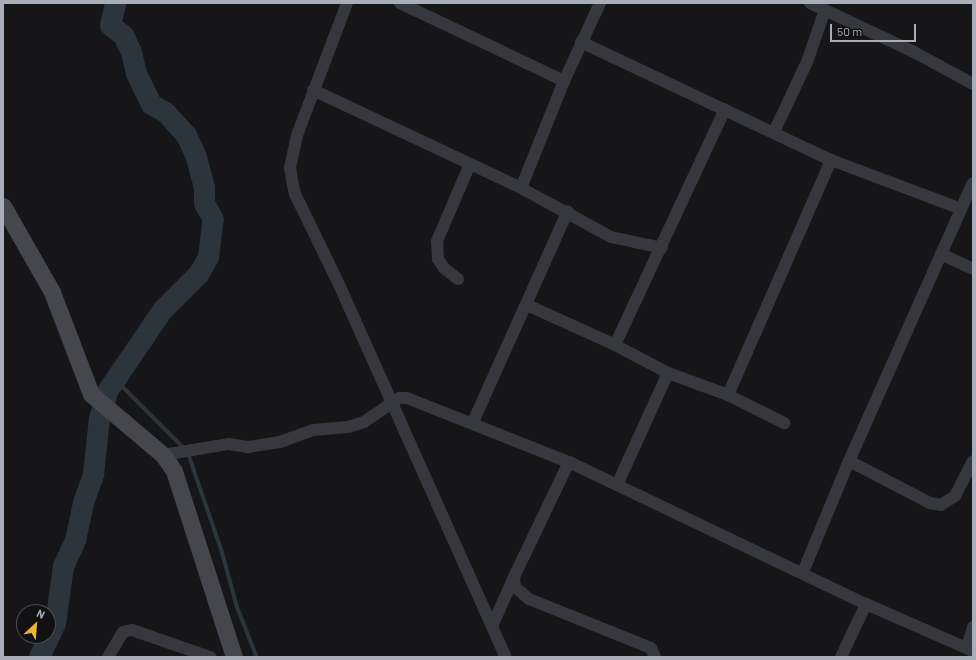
<!DOCTYPE html>
<html>
<head>
<meta charset="utf-8">
<style>
	body { margin:0 }
	#map { position:relative; width:976px; height:660px; overflow:hidden; background:#161618; font-family:Barlow,sans-serif }
	div>[style] { position:absolute }
	.stream>* { height:3.5px; margin:-1.75px; padding:0 1.75px; transform-origin:1.75px; border-radius:1.75px; background:#2c353c }
	.river>* { height:21px; margin:-10.5px; padding:0 10.5px; transform-origin:10.5px; border-radius:10.5px; background:#2c353c }
	.street>* { height:12px; margin:-6px; padding:0 6px; transform-origin:6px; border-radius:6px; background:#37383d }
	.secondary>* { height:17px; margin:-8.5px; padding:0 8.5px; transform-origin:8.5px; border-radius:8.5px; background:#45474d }
	span { translate:-50% -50%; white-space:nowrap; text-align:center; line-height:1.15; -webkit-text-stroke:4px #111113; paint-order:stroke }
	.frame { position:absolute; inset:0; border:4px solid #a8adb8; pointer-events:none }
	.north { position:absolute; left:16px; top:604px; width:40px; height:40px; box-sizing:border-box; background:#111113; border:1px solid #4d4f55; border-radius:50%; rotate:26deg; font-size:11px; font-weight:700; line-height:16px; text-align:center; color:#a8adb8 }
	.north::after { content:''; display:block; margin:auto; width:14px; height:18px; background:#f2b134; clip-path:polygon(50% 0,100% 100%,50% 72%,0 100%) }
	.scale { position:absolute; left:830px; top:24px; width:86px; height:18px; box-sizing:border-box; border:2px solid #a8adb8; border-top:0; padding-left:5px; font-size:12px; line-height:14px; white-space:nowrap; color:#a8adb8; -webkit-text-stroke:3px #111113; paint-order:stroke }
</style>
</head>
<body>
<div id="map">
	<div class="stream">
		<i style="left:115px;top:379px;width:98px;rotate:45deg"></i>
		<i style="left:190px;top:458px;width:98px;rotate:71deg"></i>
		<i style="left:222px;top:551px;width:57px;rotate:74.7deg"></i>
		<i style="left:237px;top:606px;width:55px;rotate:68.6deg"></i>
	</div>
	<div class="river">
		<i style="left:39px;top:657px;width:38px;rotate:-65deg"></i>
		<i style="left:55px;top:623px;width:58px;rotate:-82deg"></i>
		<i style="left:63px;top:566px;width:29px;rotate:-65deg"></i>
		<i style="left:75px;top:540px;width:39px;rotate:-78deg"></i>
		<i style="left:83px;top:502px;width:30px;rotate:-70deg"></i>
		<i style="left:93px;top:474px;width:56px;rotate:-83.9deg"></i>
		<i style="left:99px;top:418px;width:28px;rotate:-73deg"></i>
		<i style="left:107px;top:391px;width:98px;rotate:-55.8deg"></i>
		<i style="left:162px;top:310px;width:52px;rotate:-45deg"></i>
		<i style="left:199px;top:273px;width:18px;rotate:-61deg"></i>
		<i style="left:208px;top:257px;width:38px;rotate:-83deg"></i>
		<i style="left:213px;top:219px;width:18px;rotate:-119deg"></i>
		<i style="left:204px;top:203px;width:16px;rotate:-90deg"></i>
		<i style="left:204px;top:187px;width:34px;rotate:-105deg"></i>
		<i style="left:195px;top:154px;width:21px;rotate:-115deg"></i>
		<i style="left:186px;top:135px;width:31px;rotate:-132deg"></i>
		<i style="left:165px;top:112px;width:16px;rotate:-150deg"></i>
		<i style="left:151px;top:104px;width:34px;rotate:-116deg"></i>
		<i style="left:136px;top:73px;width:22px;rotate:-103deg"></i>
		<i style="left:131px;top:52px;width:19px;rotate:-115deg"></i>
		<i style="left:123px;top:35px;width:16px;rotate:-142deg"></i>
		<i style="left:110px;top:25px;width:23px;rotate:-77deg"></i>
	</div>
	<div class="street">
		<i style="left:347px;top:3px;width:141px;rotate:110.7deg"></i>
		<i style="left:297px;top:135px;width:33px;rotate:102deg"></i>
		<i style="left:290px;top:167px;width:13px;rotate:81deg"></i>
		<i style="left:292px;top:180px;width:14px;rotate:78deg"></i>
		<i style="left:295px;top:194px;width:96px;rotate:64deg"></i>
		<i style="left:337px;top:280px;width:413px;rotate:65.9deg"></i>
		<i style="left:400px;top:3px;width:182px;rotate:25.4deg"></i>
		<i style="left:810px;top:3px;width:115px;rotate:25.2deg"></i>
		<i style="left:914px;top:52px;width:67px;rotate:28.5deg"></i>
		<i style="left:581px;top:42px;width:276px;rotate:25.3deg"></i>
		<i style="left:831px;top:160px;width:137px;rotate:20.6deg"></i>
		<i style="left:313px;top:90px;width:230px;rotate:25.2deg"></i>
		<i style="left:521px;top:188px;width:102px;rotate:28.6deg"></i>
		<i style="left:611px;top:237px;width:52px;rotate:12.2deg"></i>
		<i style="left:774px;top:132px;width:77px;rotate:-64.8deg"></i>
		<i style="left:807px;top:62px;width:55px;rotate:-70.9deg"></i>
		<i style="left:521px;top:188px;width:115px;rotate:-68.1deg"></i>
		<i style="left:564px;top:81px;width:86px;rotate:-65.2deg"></i>
		<i style="left:941px;top:254px;width:35px;rotate:25deg"></i>
		<i style="left:458px;top:279px;width:18px;rotate:-142deg"></i>
		<i style="left:444px;top:268px;width:11px;rotate:-124deg"></i>
		<i style="left:438px;top:259px;width:18px;rotate:-93deg"></i>
		<i style="left:437px;top:241px;width:84px;rotate:-66.8deg"></i>
		<i style="left:527px;top:305px;width:97px;rotate:24.4deg"></i>
		<i style="left:615px;top:345px;width:60px;rotate:27.8deg"></i>
		<i style="left:668px;top:373px;width:64px;rotate:20.1deg"></i>
		<i style="left:728px;top:395px;width:63px;rotate:26.6deg"></i>
		<i style="left:615px;top:345px;width:260px;rotate:-65deg"></i>
		<i style="left:728px;top:395px;width:257px;rotate:-66.3deg"></i>
		<i style="left:473px;top:422px;width:231px;rotate:-65.8deg"></i>
		<i style="left:163px;top:455px;width:67px;rotate:-9.5deg"></i>
		<i style="left:229px;top:444px;width:19px;rotate:9deg"></i>
		<i style="left:248px;top:447px;width:32px;rotate:-9deg"></i>
		<i style="left:280px;top:442px;width:35px;rotate:-20deg"></i>
		<i style="left:313px;top:430px;width:35px;rotate:-5deg"></i>
		<i style="left:348px;top:427px;width:17px;rotate:-17deg"></i>
		<i style="left:364px;top:422px;width:42px;rotate:-34.4deg"></i>
		<i style="left:399px;top:398px;width:8px"></i>
		<i style="left:407px;top:398px;width:174px;rotate:21.6deg"></i>
		<i style="left:569px;top:462px;width:329px;rotate:25.6deg"></i>
		<i style="left:866px;top:604px;width:117px;rotate:23.7deg"></i>
		<i style="left:849px;top:461px;width:91px;rotate:27.4deg"></i>
		<i style="left:930px;top:503px;width:11px;rotate:10deg"></i>
		<i style="left:941px;top:505px;width:17px;rotate:-33deg"></i>
		<i style="left:955px;top:496px;width:39px;rotate:-63deg"></i>
		<i style="left:569px;top:462px;width:127px;rotate:115.6deg"></i>
		<i style="left:514px;top:577px;width:10px;rotate:84deg"></i>
		<i style="left:515px;top:587px;width:18px;rotate:41deg"></i>
		<i style="left:529px;top:599px;width:131px;rotate:21.9deg"></i>
		<i style="left:651px;top:648px;width:10px;rotate:66deg"></i>
		<i style="left:617px;top:485px;width:123px;rotate:-65.5deg"></i>
		<i style="left:803px;top:572px;width:120px;rotate:-67.5deg"></i>
		<i style="left:849px;top:461px;width:304px;rotate:-66deg"></i>
		<i style="left:493px;top:624px;width:51px;rotate:-65.9deg"></i>
		<i style="left:967px;top:648px;width:22px;rotate:-74deg"></i>
		<i style="left:108px;top:657px;width:29px;rotate:-59deg"></i>
		<i style="left:123px;top:632px;width:9px;rotate:-13deg"></i>
		<i style="left:132px;top:630px;width:83px;rotate:19.1deg"></i>
		<i style="left:841px;top:657px;width:59px;rotate:-64.7deg"></i>
	</div>
	<div class="secondary">
		<i style="left:3px;top:206px;width:99px;rotate:60.3deg"></i>
		<i style="left:52px;top:292px;width:109px;rotate:69.1deg"></i>
		<i style="left:91px;top:394px;width:94px;rotate:40.3deg"></i>
		<i style="left:163px;top:455px;width:19px;rotate:55deg"></i>
		<i style="left:174px;top:471px;width:195px;rotate:72.1deg"></i>
	</div>
	<div class="frame"></div>
	<div class="north">N</div>
	<div class="scale">50 m</div>
</div>
</body>
</html>
